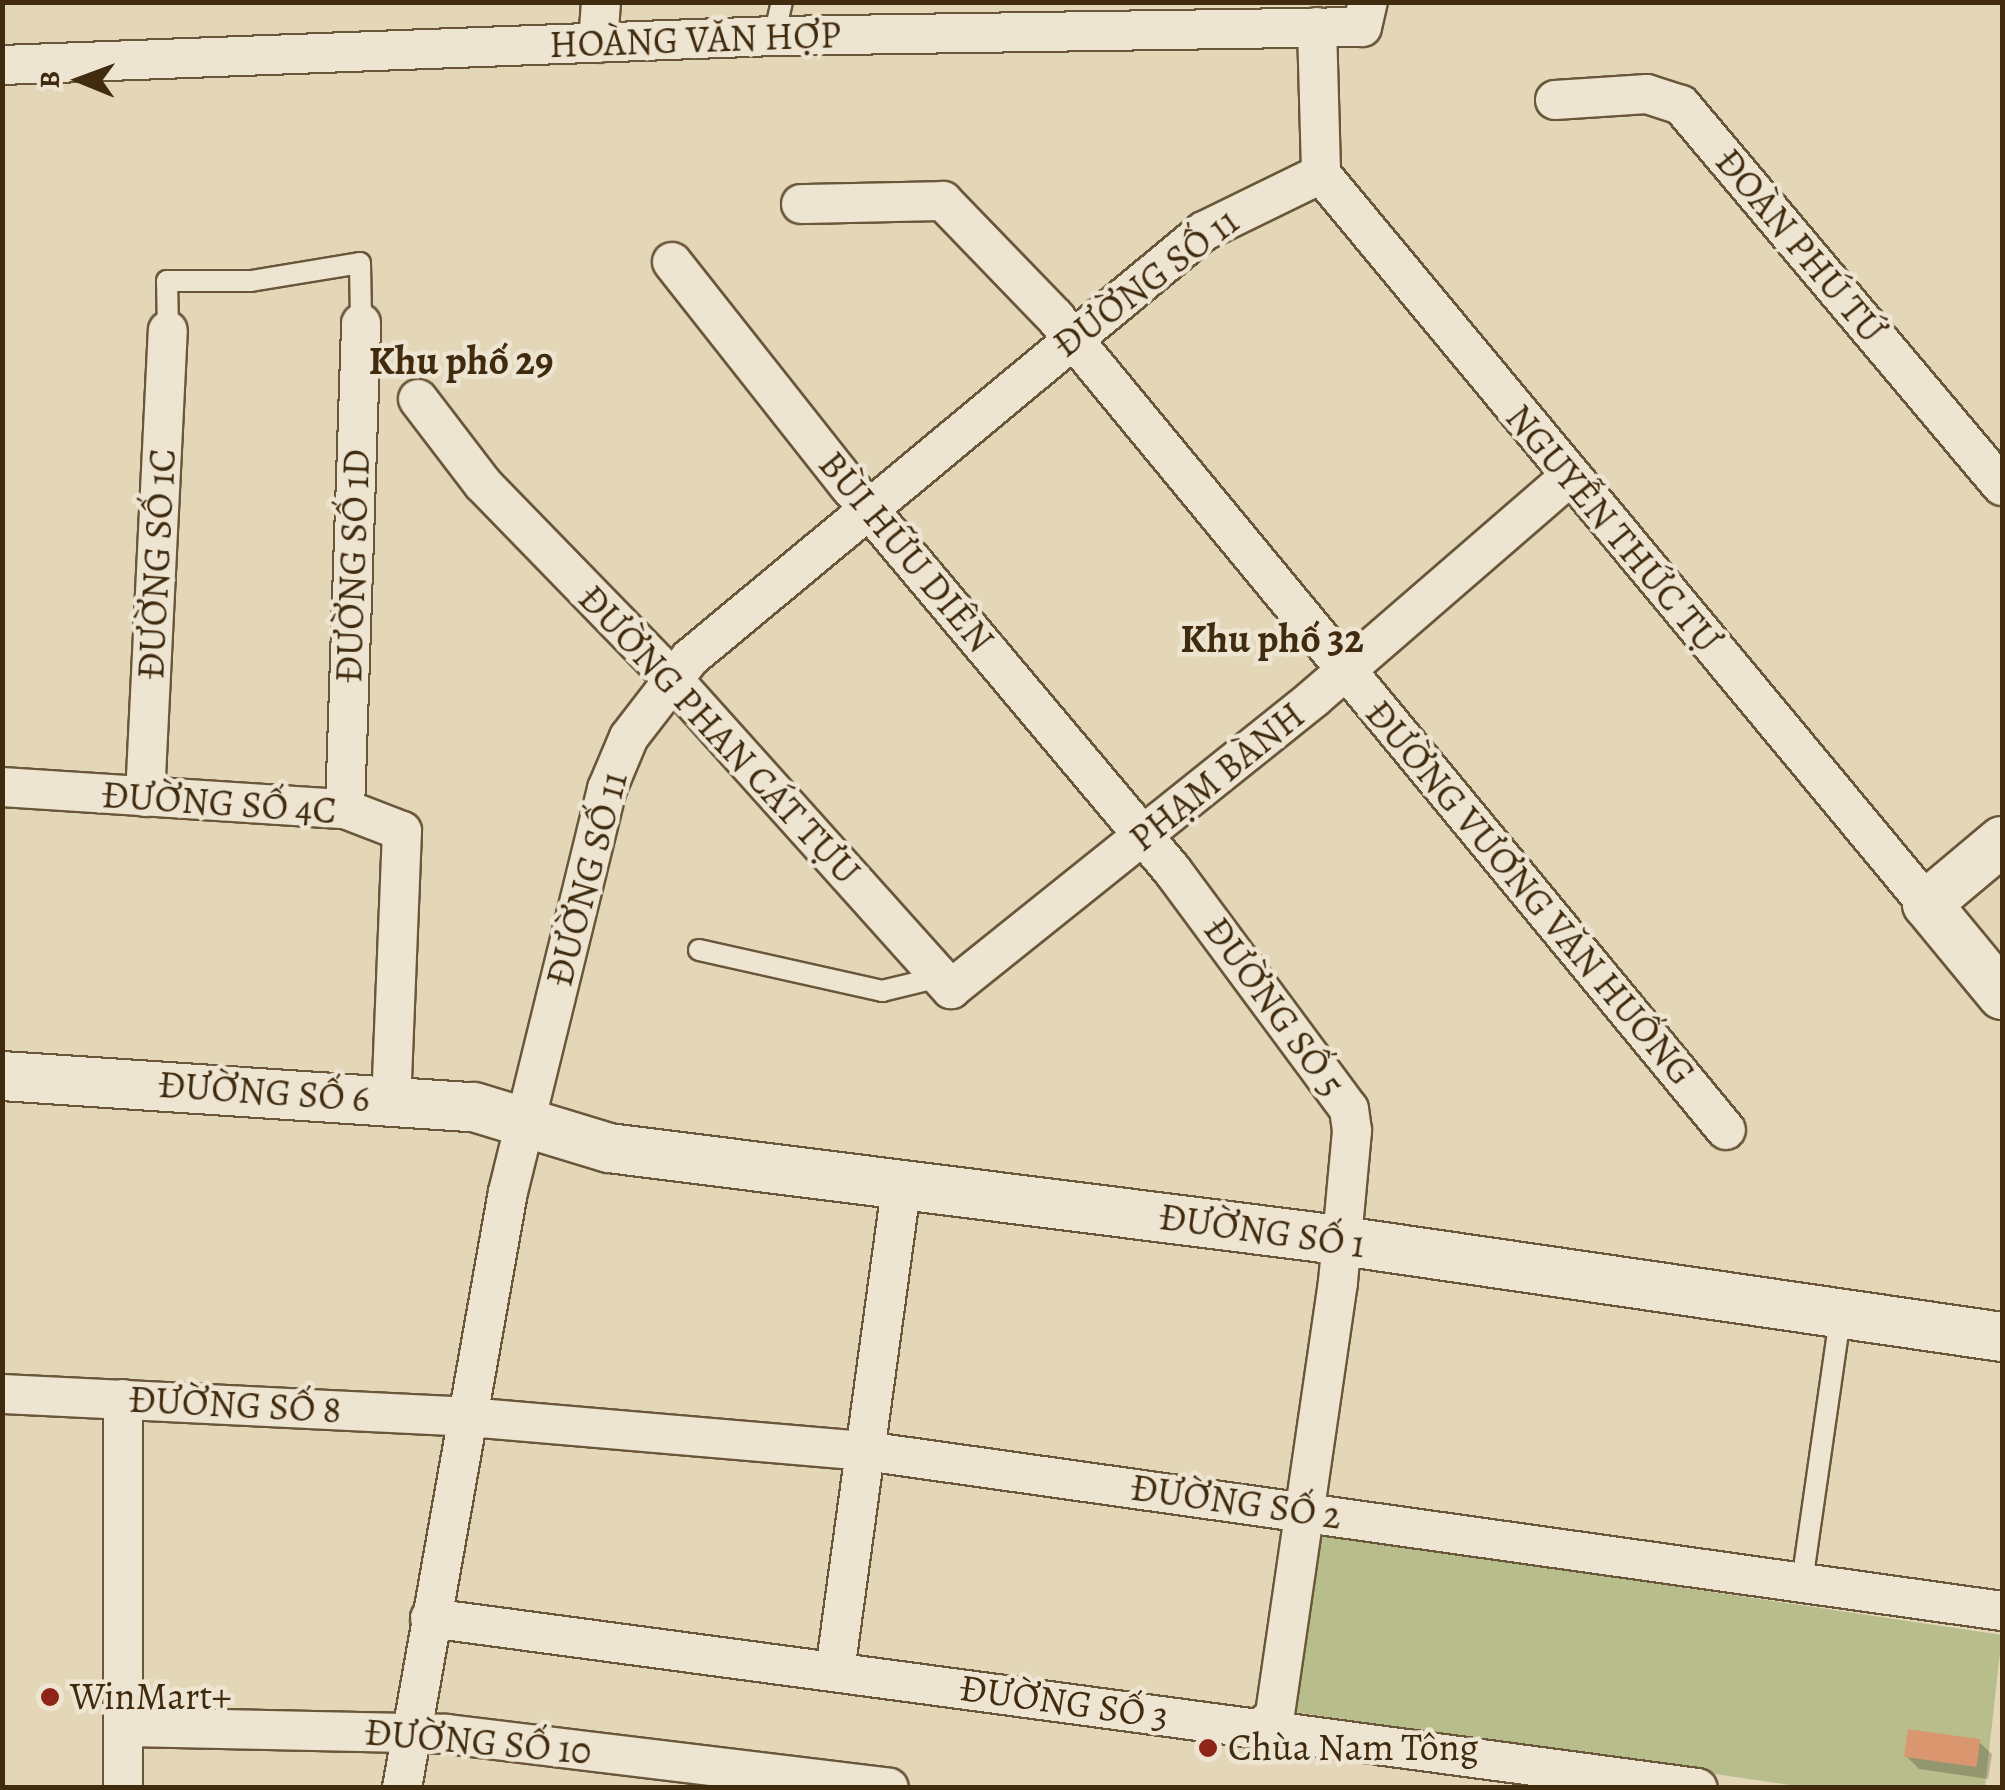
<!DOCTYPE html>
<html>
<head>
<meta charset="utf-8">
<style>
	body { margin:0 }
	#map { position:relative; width:2005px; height:1790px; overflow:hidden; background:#e4d7b8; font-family:Alegreya,serif }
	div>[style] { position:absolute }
	.green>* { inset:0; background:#b8bd8c }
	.shadow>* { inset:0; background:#0003 }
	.building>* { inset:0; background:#da966e; transform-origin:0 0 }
	.roads { filter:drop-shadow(2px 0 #6a5639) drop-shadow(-2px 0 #6a5639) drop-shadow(0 2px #6a5639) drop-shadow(0 -2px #6a5639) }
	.service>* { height:20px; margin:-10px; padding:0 10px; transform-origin:10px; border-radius:10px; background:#ede5d1 }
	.minor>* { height:38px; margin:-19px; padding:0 19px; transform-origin:19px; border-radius:19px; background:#ede5d1 }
	.tertiary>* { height:48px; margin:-24px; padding:0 24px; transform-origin:24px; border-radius:24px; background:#ede5d1 }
	.dots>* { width:28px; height:28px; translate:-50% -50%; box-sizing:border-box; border:5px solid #ede5d1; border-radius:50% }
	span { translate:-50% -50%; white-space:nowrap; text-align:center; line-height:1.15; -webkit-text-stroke:9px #ede5d1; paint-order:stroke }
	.street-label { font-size:38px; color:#412b0f }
	.poi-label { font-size:38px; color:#412b0f }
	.left { translate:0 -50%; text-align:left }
	.neighbourhood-label { font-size:40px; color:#412b0f; font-weight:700 }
	.frame { position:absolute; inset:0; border:5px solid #412b0f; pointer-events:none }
	.north { position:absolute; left:30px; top:30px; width:100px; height:100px; -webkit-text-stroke:8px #ede5d1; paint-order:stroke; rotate:271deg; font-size:28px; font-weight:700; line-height:40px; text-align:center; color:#412b0f }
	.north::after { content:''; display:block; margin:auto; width:35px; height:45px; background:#412b0f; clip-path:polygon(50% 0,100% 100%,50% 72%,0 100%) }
</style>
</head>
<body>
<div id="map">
	<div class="green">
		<i style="clip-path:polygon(1321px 1534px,2002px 1635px,1985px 1787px,1803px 1787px,1295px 1712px)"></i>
	</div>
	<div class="shadow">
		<i style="clip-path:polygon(1979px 1742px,1992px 1754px,1988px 1779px,1919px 1769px,1906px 1756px)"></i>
	</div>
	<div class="building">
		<i style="left:1908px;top:1729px;width:73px;height:28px;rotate:8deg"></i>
	</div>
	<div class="roads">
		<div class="service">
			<i style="left:774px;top:36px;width:35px;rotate:-77deg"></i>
			<i style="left:168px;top:331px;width:50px;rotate:-91.1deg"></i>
			<i style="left:167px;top:281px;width:84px"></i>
			<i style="left:251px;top:281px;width:110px;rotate:-9.4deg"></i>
			<i style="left:360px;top:263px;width:60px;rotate:89deg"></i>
			<i style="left:699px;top:950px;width:188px;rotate:12.6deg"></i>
			<i style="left:882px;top:991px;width:60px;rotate:-13.6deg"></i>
			<i style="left:1802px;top:1582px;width:273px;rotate:-81.8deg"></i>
		</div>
		<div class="minor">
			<i style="left:1317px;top:27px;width:147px;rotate:88.4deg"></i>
			<i style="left:1321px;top:174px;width:949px;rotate:50.3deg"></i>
			<i style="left:598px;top:43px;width:41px;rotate:-85.8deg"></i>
			<i style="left:2px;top:65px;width:773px;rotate:-2.15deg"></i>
			<i style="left:774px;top:36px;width:588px;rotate:-0.88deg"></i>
			<i style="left:1362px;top:27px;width:26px;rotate:-77deg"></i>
			<i style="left:1555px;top:100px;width:92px;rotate:-3.7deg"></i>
			<i style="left:1647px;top:94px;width:36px;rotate:18deg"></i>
			<i style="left:1681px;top:105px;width:498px;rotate:49.9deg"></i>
			<i style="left:801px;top:204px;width:142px;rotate:-1.2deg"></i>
			<i style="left:943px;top:201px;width:161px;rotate:46deg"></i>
			<i style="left:1055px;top:317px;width:1054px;rotate:50.47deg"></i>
			<i style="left:672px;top:262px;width:287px;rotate:51.7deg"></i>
			<i style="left:850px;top:487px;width:500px;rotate:49.95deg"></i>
			<i style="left:1172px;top:870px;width:297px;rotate:53.5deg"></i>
			<i style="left:1349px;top:1109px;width:22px;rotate:82deg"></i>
			<i style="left:1352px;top:1131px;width:152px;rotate:95.3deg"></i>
			<i style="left:1338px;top:1282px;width:439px;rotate:98.3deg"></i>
			<i style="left:1275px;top:1716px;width:14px;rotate:141deg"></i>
			<i style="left:418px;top:399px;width:107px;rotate:52.6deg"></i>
			<i style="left:483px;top:484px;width:268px;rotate:45.8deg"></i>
			<i style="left:670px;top:676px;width:421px;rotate:48.1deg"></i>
			<i style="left:951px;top:989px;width:465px;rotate:-38.7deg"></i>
			<i style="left:1314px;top:698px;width:336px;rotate:-40.9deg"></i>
			<i style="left:2px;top:787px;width:344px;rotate:3.7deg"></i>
			<i style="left:345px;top:809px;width:61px;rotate:21.1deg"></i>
			<i style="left:402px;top:831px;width:269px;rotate:92.3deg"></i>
			<i style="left:145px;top:797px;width:467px;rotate:-87.2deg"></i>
			<i style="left:345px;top:809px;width:486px;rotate:-88.1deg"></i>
			<i style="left:2px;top:1394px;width:467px;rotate:2.8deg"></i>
			<i style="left:468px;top:1417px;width:398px;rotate:4.9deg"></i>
			<i style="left:865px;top:1451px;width:1148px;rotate:8.01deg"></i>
			<i style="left:123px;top:1399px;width:389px;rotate:90deg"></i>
			<i style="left:430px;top:1618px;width:1279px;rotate:7.64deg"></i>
			<i style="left:835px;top:1671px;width:495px;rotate:-82.2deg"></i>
			<i style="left:124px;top:1727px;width:322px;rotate:1.2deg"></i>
			<i style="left:446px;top:1734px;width:446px;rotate:6.9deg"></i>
			<i style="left:402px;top:1788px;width:605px;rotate:-79.92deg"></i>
			<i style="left:508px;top:1192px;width:415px;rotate:-76.2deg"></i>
			<i style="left:607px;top:789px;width:56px;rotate:-67.1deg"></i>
			<i style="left:629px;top:737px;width:100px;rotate:-52.3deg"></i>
			<i style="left:690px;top:658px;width:668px;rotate:-39.72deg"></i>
			<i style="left:1204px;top:231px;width:130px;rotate:-26deg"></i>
		</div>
		<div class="tertiary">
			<i style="left:2002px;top:841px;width:98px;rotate:140deg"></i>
			<i style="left:1927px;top:904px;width:118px;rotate:50.5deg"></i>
			<i style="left:2px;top:1076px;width:473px;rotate:3.8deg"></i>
			<i style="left:474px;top:1107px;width:141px;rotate:16.9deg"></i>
			<i style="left:609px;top:1148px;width:705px;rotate:7.18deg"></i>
			<i style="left:1308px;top:1236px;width:701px;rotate:8.28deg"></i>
		</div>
	</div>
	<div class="dots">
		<i style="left:50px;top:1697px;background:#8f2418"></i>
		<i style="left:1208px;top:1748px;background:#8f2418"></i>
	</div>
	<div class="street-label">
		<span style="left:695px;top:40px;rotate:-2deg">HOÀNG VĂN HỢP</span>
		<span style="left:1800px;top:246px;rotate:50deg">ĐOÀN PHÚ TỨ</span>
		<span style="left:1146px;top:283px;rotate:-37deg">ĐƯỜNG SỐ 11</span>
		<span style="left:1613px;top:529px;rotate:50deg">NGUYỄN THỨC TỰ</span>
		<span style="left:906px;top:552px;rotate:50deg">BÙI HỮU DIÊN</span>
		<span style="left:157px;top:564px;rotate:-87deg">ĐƯỜNG SỐ 1C</span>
		<span style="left:353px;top:566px;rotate:-88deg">ĐƯỜNG SỐ 1D</span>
		<span style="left:719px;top:735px;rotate:47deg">ĐƯỜNG PHAN CÁT TỰU</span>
		<span style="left:1217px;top:777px;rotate:-39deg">PHẠM BÀNH</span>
		<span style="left:219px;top:803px;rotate:4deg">ĐƯỜNG SỐ 4C</span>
		<span style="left:587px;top:879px;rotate:-75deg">ĐƯỜNG SỐ 11</span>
		<span style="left:1530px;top:893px;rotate:50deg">ĐƯỜNG VƯƠNG VĂN HUỐNG</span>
		<span style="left:1274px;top:1007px;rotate:54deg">ĐƯỜNG SỐ 5</span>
		<span style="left:264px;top:1092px;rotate:4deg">ĐƯỜNG SỐ 6</span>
		<span style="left:1262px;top:1231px;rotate:8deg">ĐƯỜNG SỐ 1</span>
		<span style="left:235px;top:1405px;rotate:3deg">ĐƯỜNG SỐ 8</span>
		<span style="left:1236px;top:1502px;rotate:8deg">ĐƯỜNG SỐ 2</span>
		<span style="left:1064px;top:1702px;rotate:8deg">ĐƯỜNG SỐ 3</span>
		<span style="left:478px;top:1742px;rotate:5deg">ĐƯỜNG SỐ 10</span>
	</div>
	<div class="poi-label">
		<span class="left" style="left:70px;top:1697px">WinMart+</span>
		<span class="left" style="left:1228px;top:1748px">Chùa Nam Tông</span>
	</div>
	<div class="neighbourhood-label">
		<span style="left:461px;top:361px">Khu phố 29</span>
		<span style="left:1272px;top:639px">Khu phố 32</span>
	</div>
	<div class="frame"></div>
	<div class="north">B</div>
</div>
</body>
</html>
